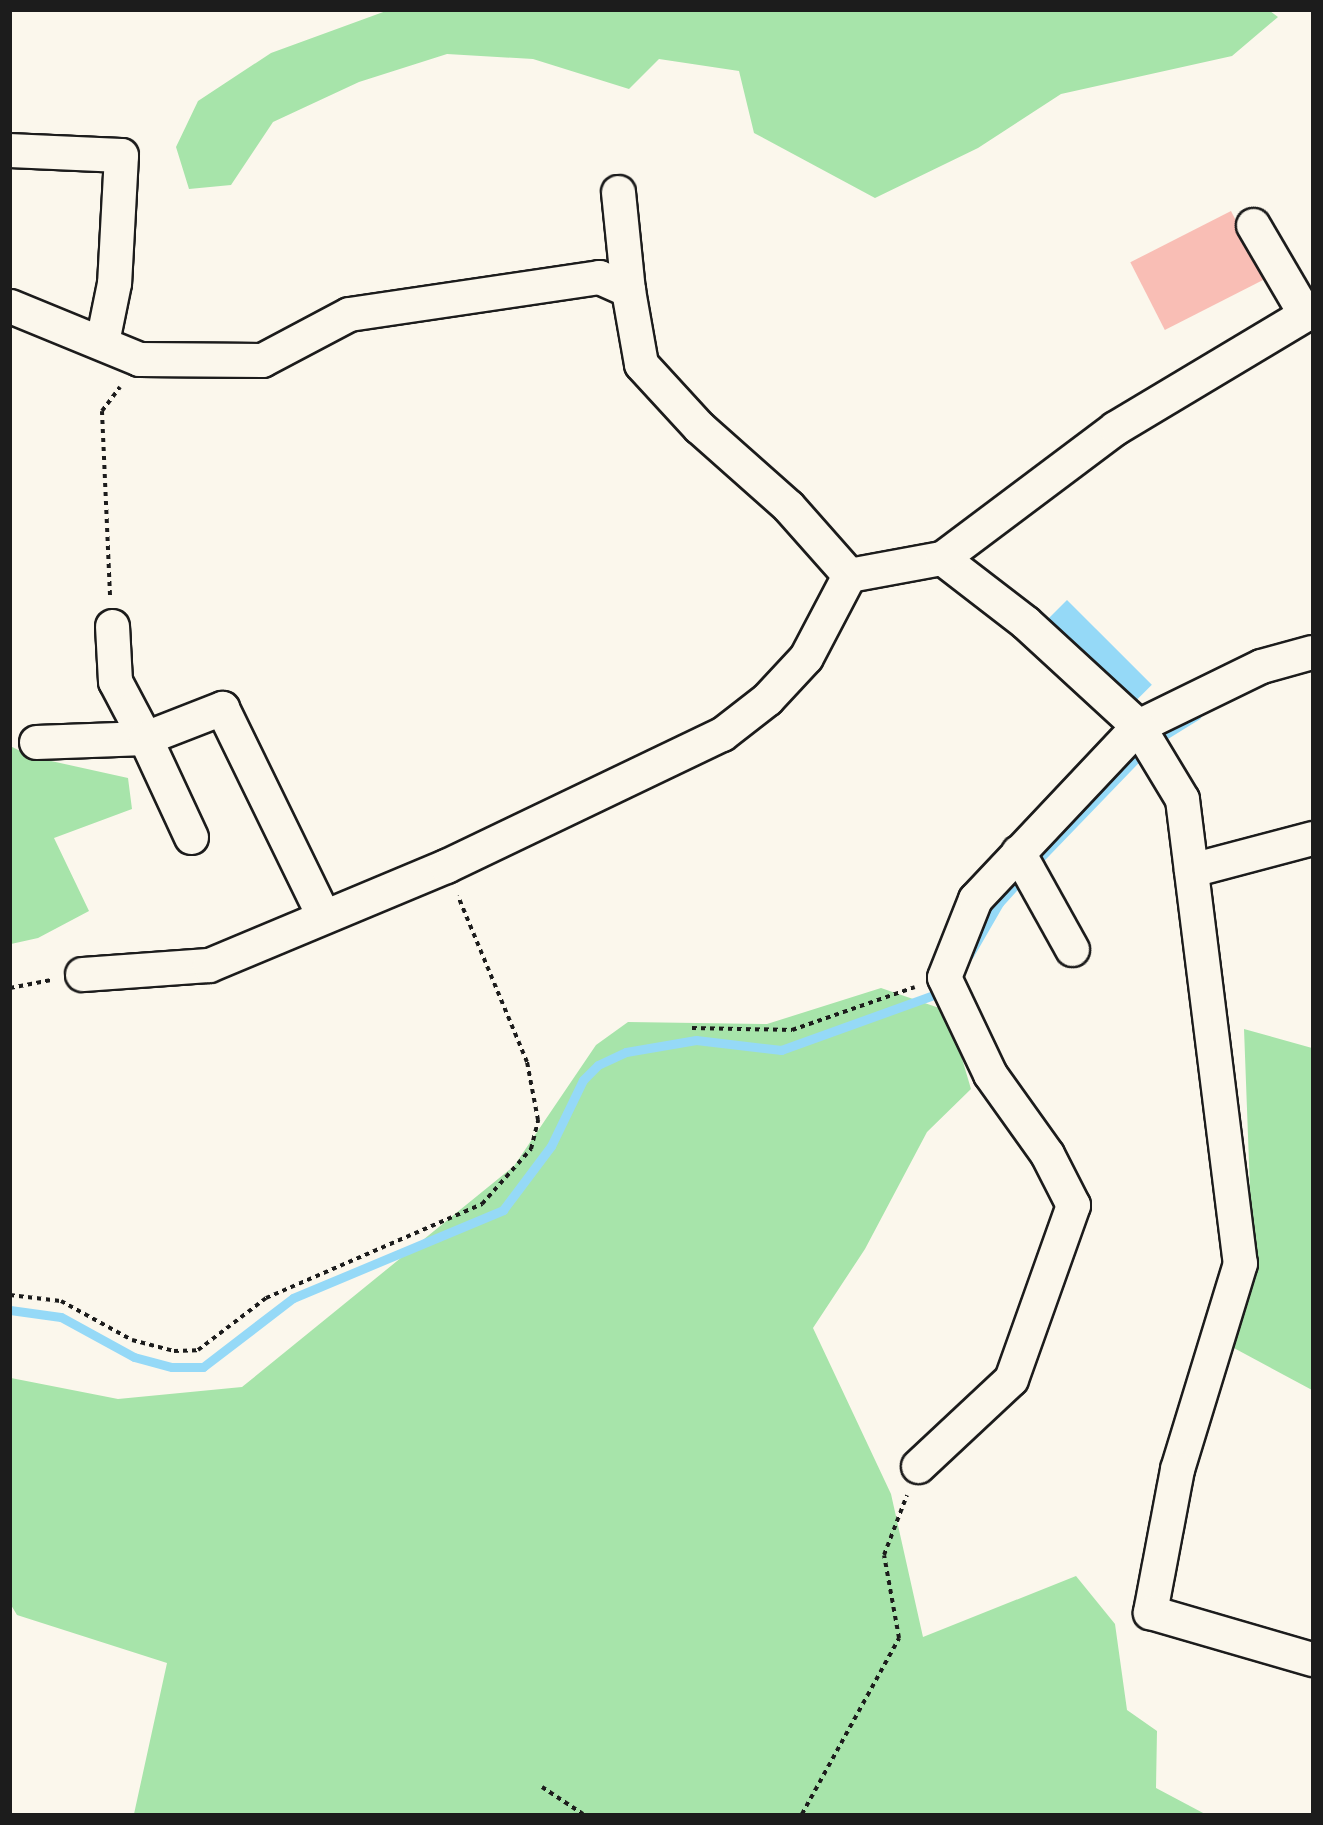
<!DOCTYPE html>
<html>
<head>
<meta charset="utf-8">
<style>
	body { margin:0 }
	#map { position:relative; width:1323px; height:1825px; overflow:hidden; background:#fbf7ec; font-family:Kalam,sans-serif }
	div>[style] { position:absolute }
	.green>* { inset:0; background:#a7e4aa }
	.water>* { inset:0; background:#95d9f7; transform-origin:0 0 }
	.stream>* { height:9px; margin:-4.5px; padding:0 4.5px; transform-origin:4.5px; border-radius:4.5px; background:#95d9f7 }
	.building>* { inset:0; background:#f9beb5; transform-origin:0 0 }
	.path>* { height:4px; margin-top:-2px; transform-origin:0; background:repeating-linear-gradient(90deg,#1c1c1c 0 4.5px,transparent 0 9px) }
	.roads { filter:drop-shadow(2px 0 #1c1c1c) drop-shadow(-2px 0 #1c1c1c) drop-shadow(0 2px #1c1c1c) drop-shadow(0 -2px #1c1c1c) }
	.minor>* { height:33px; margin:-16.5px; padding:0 16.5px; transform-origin:16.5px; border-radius:16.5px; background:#fbf7ec }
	span { translate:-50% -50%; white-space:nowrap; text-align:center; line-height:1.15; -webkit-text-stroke:4.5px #fbf7ec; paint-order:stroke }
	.frame { position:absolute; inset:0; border:12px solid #1c1c1c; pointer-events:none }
</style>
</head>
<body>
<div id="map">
	<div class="green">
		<i style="clip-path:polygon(1270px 11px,1278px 17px,1232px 56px,1061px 94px,978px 148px,875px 198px,754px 133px,739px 71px,659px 59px,629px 89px,533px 59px,447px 54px,359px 82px,273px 122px,231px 185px,189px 189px,176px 147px,198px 101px,271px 53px,386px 11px)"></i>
		<i style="clip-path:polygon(10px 746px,33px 757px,128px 778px,132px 809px,54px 838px,89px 911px,38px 938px,11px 944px)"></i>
		<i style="clip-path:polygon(881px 988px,948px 1011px,971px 1089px,927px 1132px,865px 1249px,813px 1328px,891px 1494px,923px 1637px,1076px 1576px,1115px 1624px,1127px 1710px,1157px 1731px,1156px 1788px,1205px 1814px,134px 1814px,167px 1663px,17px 1615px,11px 1605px,11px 1378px,118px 1399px,242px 1387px,514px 1166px,596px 1045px,628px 1022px,767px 1024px)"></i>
		<i style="clip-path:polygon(1244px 1029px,1312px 1048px,1312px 1390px,1232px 1347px,1253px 1270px)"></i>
	</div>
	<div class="water">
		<i style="left:1067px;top:600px;width:120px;height:30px;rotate:45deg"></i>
	</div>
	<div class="stream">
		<i style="left:1155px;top:741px;width:49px;rotate:-31.8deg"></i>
		<i style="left:1033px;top:865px;width:160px;rotate:-46deg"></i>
		<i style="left:969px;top:955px;width:60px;rotate:-60deg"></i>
		<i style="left:999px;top:903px;width:38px;rotate:-48deg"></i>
		<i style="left:10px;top:1310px;width:51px;rotate:7.8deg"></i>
		<i style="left:61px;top:1317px;width:83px;rotate:28.7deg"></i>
		<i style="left:134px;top:1357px;width:39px;rotate:15deg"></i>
		<i style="left:172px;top:1367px;width:31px"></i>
		<i style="left:203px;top:1367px;width:113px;rotate:-37.5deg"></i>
		<i style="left:293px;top:1298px;width:228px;rotate:-22.7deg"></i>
		<i style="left:503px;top:1210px;width:80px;rotate:-53.1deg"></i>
		<i style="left:551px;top:1146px;width:73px;rotate:-64.1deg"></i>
		<i style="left:583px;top:1080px;width:21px;rotate:-45deg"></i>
		<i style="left:598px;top:1065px;width:31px;rotate:-25deg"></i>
		<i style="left:626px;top:1052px;width:71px;rotate:-9.7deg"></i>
		<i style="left:696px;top:1040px;width:86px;rotate:6.7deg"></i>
		<i style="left:781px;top:1050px;width:174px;rotate:-19.8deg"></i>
	</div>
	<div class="building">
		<i style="left:1231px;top:211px;width:76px;height:113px;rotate:63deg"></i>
	</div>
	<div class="path">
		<i style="left:110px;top:595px;width:184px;rotate:-92.5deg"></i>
		<i style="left:102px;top:411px;width:30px;rotate:-53deg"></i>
		<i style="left:10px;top:988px;width:42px;rotate:-11deg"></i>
		<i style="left:692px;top:1028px;width:100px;rotate:1.1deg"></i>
		<i style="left:792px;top:1030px;width:130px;rotate:-19.3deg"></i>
		<i style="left:10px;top:1295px;width:51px;rotate:6.7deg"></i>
		<i style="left:61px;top:1301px;width:81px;rotate:28.8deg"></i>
		<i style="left:132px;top:1340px;width:43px;rotate:14.7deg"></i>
		<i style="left:174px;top:1351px;width:24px;rotate:-2deg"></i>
		<i style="left:198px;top:1350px;width:86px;rotate:-37.4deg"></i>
		<i style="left:266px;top:1298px;width:236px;rotate:-23.5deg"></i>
		<i style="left:482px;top:1204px;width:74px;rotate:-48.3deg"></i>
		<i style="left:531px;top:1149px;width:30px;rotate:-76deg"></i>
		<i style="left:538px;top:1120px;width:59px;rotate:-100.7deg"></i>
		<i style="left:527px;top:1062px;width:180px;rotate:-112.6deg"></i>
		<i style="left:542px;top:1787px;width:49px;rotate:33.4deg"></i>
		<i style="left:802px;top:1814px;width:201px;rotate:-61.1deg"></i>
		<i style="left:899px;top:1638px;width:84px;rotate:-100.2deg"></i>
		<i style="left:884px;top:1555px;width:64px;rotate:-69deg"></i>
	</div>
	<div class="roads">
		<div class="minor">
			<i style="left:10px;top:150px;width:111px;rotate:2.6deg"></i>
			<i style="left:121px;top:155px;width:128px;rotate:93.1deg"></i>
			<i style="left:114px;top:283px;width:60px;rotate:101.5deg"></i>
			<i style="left:618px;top:192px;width:99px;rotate:84.2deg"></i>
			<i style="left:1253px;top:225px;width:103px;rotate:59.7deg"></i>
			<i style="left:10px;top:306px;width:139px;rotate:22.3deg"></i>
			<i style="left:139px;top:359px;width:123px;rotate:0.5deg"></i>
			<i style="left:262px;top:360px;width:98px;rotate:-27.9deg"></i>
			<i style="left:349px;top:314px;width:253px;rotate:-8.4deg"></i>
			<i style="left:599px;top:277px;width:32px;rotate:24deg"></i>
			<i style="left:628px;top:290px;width:75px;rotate:80deg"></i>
			<i style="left:641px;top:364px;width:86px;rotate:47.4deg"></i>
			<i style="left:699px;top:427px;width:119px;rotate:41.6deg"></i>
			<i style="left:788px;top:506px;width:92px;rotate:48.5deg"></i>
			<i style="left:942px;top:558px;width:105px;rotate:37.6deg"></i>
			<i style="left:1025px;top:622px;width:154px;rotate:42.6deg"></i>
			<i style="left:1138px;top:726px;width:137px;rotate:-26deg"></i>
			<i style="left:1261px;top:666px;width:53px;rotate:-15.4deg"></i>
			<i style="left:849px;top:575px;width:95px;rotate:-10.4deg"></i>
			<i style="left:942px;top:558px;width:216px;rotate:-36.9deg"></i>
			<i style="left:1115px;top:428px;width:230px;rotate:-30.9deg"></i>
			<i style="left:36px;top:742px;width:109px;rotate:-2.1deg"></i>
			<i style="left:145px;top:738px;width:64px;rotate:-117.8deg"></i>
			<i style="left:115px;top:681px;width:55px;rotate:-93.1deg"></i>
			<i style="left:191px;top:837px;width:109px;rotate:-114.9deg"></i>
			<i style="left:145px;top:738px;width:83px;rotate:-21.3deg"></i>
			<i style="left:222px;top:708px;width:230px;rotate:64deg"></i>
			<i style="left:1018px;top:852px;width:111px;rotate:60.9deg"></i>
			<i style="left:1191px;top:870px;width:125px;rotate:-14.8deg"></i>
			<i style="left:82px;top:974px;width:127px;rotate:-4.1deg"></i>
			<i style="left:209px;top:965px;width:257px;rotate:-22.7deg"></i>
			<i style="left:446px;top:866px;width:306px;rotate:-25.6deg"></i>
			<i style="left:722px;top:734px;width:57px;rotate:-37.9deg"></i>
			<i style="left:767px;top:699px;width:57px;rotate:-47.1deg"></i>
			<i style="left:806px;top:657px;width:93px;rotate:-62.3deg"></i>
			<i style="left:918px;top:1466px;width:127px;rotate:-43.1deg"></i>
			<i style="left:1011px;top:1379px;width:185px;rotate:-70.4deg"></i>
			<i style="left:1073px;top:1205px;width:57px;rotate:-117deg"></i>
			<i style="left:1047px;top:1154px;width:98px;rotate:-125.5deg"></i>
			<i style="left:990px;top:1074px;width:107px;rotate:-115.4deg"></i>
			<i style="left:944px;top:977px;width:84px;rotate:-68.3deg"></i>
			<i style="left:975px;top:899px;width:238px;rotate:-46.7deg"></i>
			<i style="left:1138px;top:726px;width:85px;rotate:58.9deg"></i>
			<i style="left:1182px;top:799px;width:468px;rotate:82.9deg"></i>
			<i style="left:1240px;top:1263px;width:215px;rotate:107deg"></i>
			<i style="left:1177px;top:1469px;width:146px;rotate:100.7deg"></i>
			<i style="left:1150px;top:1612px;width:169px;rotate:16.2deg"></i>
		</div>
	</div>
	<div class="frame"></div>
</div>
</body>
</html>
